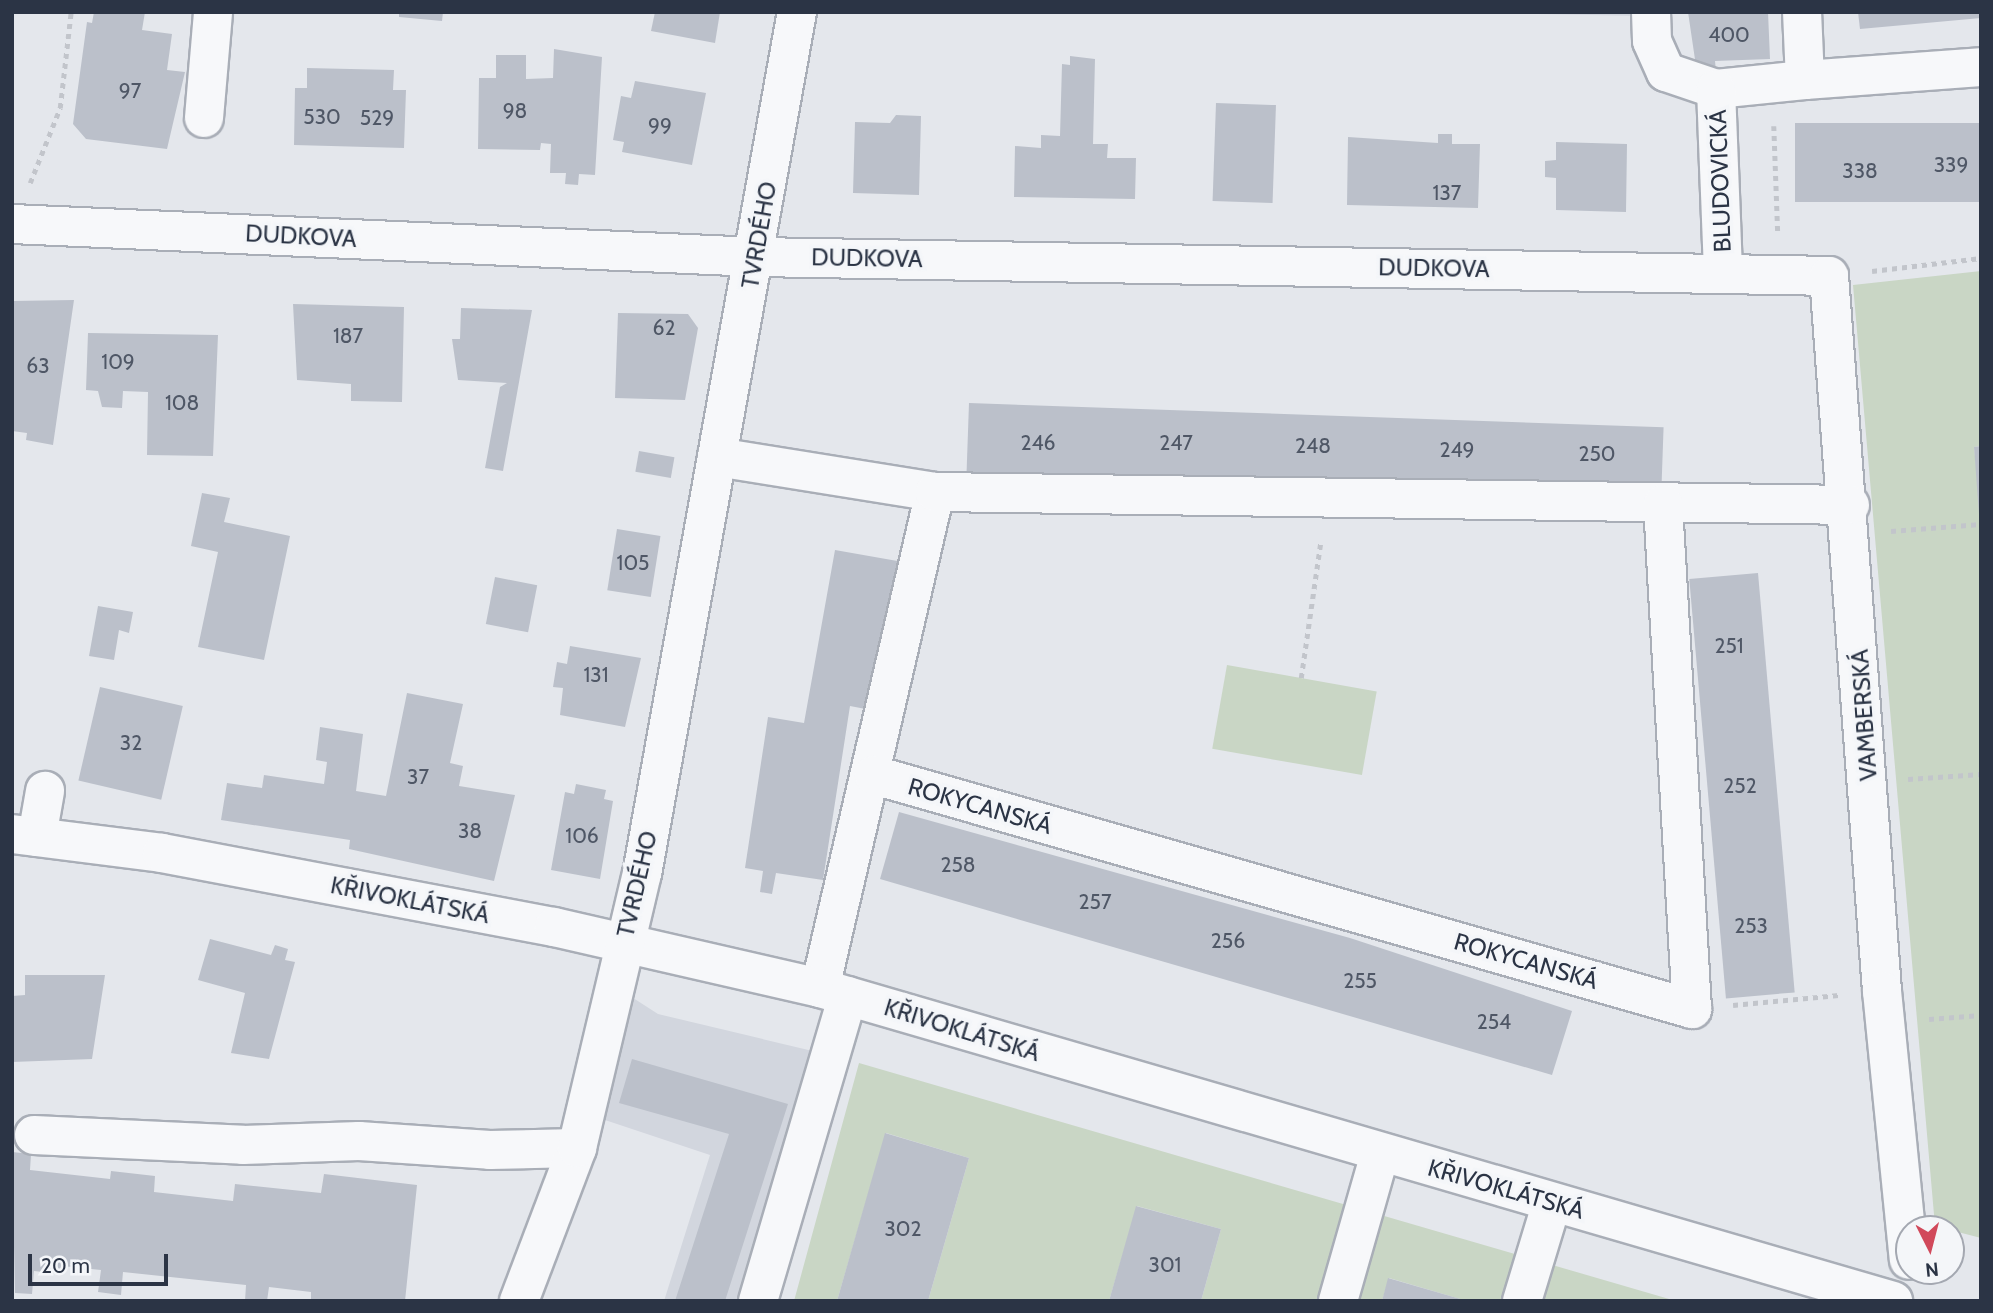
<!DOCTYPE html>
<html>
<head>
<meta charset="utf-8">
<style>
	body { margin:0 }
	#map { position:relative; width:1993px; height:1313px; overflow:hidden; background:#e4e7ec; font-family:Cabin,sans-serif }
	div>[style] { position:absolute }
	.built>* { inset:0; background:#d2d6de }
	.green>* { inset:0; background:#c9d6c5; transform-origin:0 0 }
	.building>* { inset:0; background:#bbc0ca; transform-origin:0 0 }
	.path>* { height:4.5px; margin-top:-2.25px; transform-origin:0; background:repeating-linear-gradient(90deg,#c2c5cb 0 5px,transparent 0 10px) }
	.roads { filter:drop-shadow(2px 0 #a9aeb7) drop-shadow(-2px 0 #a9aeb7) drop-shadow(0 2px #a9aeb7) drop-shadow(0 -2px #a9aeb7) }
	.minor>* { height:38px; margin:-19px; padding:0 19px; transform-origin:19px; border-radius:19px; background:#f7f8fa }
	span { translate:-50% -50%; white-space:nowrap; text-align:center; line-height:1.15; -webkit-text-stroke:7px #f4f6f9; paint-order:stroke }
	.number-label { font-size:21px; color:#4f5766 }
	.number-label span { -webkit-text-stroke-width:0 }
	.street-label { font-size:24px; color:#2b3445 }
	.frame { position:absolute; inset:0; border:14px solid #2b3445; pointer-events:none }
	.north { position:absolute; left:1895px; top:1215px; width:70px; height:70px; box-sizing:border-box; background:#f4f6f9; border:2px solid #a4a8b1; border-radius:50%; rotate:174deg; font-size:19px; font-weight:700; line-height:28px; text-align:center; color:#2b3445 }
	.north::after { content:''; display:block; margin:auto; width:24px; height:32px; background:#d1495b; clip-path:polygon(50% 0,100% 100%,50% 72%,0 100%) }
	.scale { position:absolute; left:28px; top:1254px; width:140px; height:32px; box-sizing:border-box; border:4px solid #2b3445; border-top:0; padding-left:9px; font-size:21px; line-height:24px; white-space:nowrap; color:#2b3445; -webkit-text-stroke:5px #f4f6f9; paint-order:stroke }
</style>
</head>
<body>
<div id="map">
	<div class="built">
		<i style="clip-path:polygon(1440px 12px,1646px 12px,1646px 16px)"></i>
		<i style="clip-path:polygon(630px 996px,658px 1014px,821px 1053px,746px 1301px,664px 1301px,710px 1155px,602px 1119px)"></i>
	</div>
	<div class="green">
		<i style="clip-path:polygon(1981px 271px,1981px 446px,1974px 447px,1981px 513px,1981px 1238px,1935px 1226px,1853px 285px)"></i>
		<i style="left:1227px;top:665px;width:152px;height:85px;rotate:10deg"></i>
		<i style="clip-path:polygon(859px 1063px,1676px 1301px,1467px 1301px,1389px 1278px,1382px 1301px,1201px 1301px,1221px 1229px,1137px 1206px,1109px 1301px,928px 1301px,969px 1158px,886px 1133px,837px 1301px,794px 1301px)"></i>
	</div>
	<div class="building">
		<i style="clip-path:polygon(94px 12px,145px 12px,142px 30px,172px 34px,167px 70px,185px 72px,167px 149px,86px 139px,73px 124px,87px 22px,92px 23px)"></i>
		<i style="clip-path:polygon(399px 12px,443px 12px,442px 21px,399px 17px)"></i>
		<i style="clip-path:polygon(655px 12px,720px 12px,715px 43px,651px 31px)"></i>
		<i style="clip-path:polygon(1688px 12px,1768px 12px,1770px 59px,1715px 61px,1716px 71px,1697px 73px)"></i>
		<i style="clip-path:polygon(1858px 12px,1981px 12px,1981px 18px,1860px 29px)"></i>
		<i style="clip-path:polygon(554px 49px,602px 57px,595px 175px,579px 174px,578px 185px,565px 184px,566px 173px,550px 173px,551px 144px,541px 143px,540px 150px,478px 149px,479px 78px,496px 78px,496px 55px,526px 55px,526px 79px,553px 78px)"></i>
		<i style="clip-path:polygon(1070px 56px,1095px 59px,1093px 144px,1108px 144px,1107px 158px,1136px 158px,1135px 199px,1014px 197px,1015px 146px,1041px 148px,1041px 135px,1060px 136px,1062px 64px,1070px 65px)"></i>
		<i style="clip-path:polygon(307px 68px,394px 70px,393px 90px,406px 90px,404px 148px,294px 145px,295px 88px,307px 88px)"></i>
		<i style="clip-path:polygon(635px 81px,706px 93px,692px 165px,622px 152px,624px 142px,613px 140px,621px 96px,631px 98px)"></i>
		<i style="left:1216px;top:103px;width:60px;height:98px;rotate:2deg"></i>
		<i style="clip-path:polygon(896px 115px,921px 116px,919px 195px,853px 193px,855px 122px,890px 123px)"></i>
		<i style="left:1981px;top:123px;width:79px;height:186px;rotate:90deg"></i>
		<i style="clip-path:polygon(1438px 134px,1452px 134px,1452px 144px,1480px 144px,1478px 208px,1347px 205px,1348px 137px,1438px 143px)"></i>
		<i style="clip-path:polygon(1556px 142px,1627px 144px,1626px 212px,1556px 210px,1556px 178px,1545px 177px,1545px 161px,1556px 160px)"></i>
		<i style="clip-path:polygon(74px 300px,53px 445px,26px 440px,27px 433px,12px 431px,12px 301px)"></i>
		<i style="clip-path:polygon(293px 304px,404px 307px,402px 402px,351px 401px,351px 384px,297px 380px)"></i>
		<i style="clip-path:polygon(461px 308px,532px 310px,503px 471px,485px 468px,500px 387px,507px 383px,458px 380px,452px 339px,460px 339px)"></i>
		<i style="clip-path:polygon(618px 313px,688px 314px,698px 328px,685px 400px,615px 398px)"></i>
		<i style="clip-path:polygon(88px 333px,218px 335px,213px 456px,147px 455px,148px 392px,123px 391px,122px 408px,102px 407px,98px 391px,86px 390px)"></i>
		<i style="left:969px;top:403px;width:695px;height:70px;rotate:2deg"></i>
		<i style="clip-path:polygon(1981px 446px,1981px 514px,1979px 514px,1974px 447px)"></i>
		<i style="left:639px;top:451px;width:36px;height:21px;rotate:10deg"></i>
		<i style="clip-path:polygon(202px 493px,230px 498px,224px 522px,290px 536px,264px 660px,198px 647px,218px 552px,191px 546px)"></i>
		<i style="left:617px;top:529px;width:44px;height:62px;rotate:9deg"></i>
		<i style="clip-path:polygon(835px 550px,903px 562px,876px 711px,850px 706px,823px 880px,776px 873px,772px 894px,760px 892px,763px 871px,745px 868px,768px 717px,804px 723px)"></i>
		<i style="left:1758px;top:573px;width:421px;height:69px;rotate:85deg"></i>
		<i style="left:495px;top:577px;width:43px;height:48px;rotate:11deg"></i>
		<i style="clip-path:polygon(98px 606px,133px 612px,129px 633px,119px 630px,114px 660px,89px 656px)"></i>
		<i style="clip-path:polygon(570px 646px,641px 658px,625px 727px,560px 715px,563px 688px,553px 687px,557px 662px,567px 664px)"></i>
		<i style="left:100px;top:687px;width:85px;height:96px;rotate:13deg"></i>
		<i style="clip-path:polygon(407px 693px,463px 704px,450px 763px,463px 766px,459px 786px,515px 795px,494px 881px,349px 849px,350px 840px,221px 820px,227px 783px,262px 788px,264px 775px,324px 784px,327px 762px,316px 760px,320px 727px,363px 734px,356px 791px,386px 796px)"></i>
		<i style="clip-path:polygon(576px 784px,606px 790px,604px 799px,613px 801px,600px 879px,551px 870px,565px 792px,574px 794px)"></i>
		<i style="clip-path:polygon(899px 812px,1350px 938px,1572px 1011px,1552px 1075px,880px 879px)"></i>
		<i style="clip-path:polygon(210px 939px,271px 955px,275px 945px,288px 949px,285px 960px,295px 962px,269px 1059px,231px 1053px,245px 993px,198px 980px)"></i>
		<i style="clip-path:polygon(25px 975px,105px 975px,92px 1059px,12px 1062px,12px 996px,25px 995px)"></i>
		<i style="clip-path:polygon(632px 1059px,788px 1104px,725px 1301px,675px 1301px,729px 1134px,619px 1103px)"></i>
		<i style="clip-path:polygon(885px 1133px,969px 1158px,928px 1301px,837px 1301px)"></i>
		<i style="clip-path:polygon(12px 1152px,31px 1154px,30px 1170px,110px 1179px,111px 1171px,155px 1176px,154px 1192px,233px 1201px,235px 1184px,321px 1193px,324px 1174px,417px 1185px,405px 1301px,311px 1301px,311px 1292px,269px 1287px,267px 1301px,245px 1301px,246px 1285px,123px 1272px,121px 1295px,98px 1292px,101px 1270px,62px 1266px,61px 1274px,34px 1271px,32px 1294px,15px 1293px)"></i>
		<i style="clip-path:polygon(1136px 1206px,1221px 1229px,1201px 1301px,1109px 1301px)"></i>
		<i style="clip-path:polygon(1388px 1278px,1464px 1300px,1464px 1301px,1382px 1301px)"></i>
	</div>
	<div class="path">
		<i style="left:1774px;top:126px;width:107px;rotate:87.9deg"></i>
		<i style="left:30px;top:183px;width:81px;rotate:-68.2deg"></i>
		<i style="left:60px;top:108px;width:97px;rotate:-83.5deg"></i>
		<i style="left:1872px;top:271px;width:110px;rotate:-6.8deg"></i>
		<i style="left:1891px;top:531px;width:90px;rotate:-4.4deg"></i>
		<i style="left:1301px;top:678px;width:139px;rotate:-81.8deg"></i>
		<i style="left:1908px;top:779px;width:73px;rotate:-3.9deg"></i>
		<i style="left:1733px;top:1005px;width:106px;rotate:-5.4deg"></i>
		<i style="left:1929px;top:1019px;width:52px;rotate:-4.4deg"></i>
	</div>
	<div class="roads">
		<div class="minor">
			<i style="left:1651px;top:12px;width:29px;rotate:88deg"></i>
			<i style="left:1652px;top:41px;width:34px;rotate:66deg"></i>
			<i style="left:1666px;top:72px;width:53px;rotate:18.8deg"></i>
			<i style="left:1716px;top:89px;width:89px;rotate:-5.8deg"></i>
			<i style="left:1805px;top:80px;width:68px;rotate:-92.5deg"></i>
			<i style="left:1805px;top:80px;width:176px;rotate:-4.2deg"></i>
			<i style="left:1716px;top:89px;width:184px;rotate:87.8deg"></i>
			<i style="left:204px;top:118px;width:106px;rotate:-85.1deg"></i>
			<i style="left:12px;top:224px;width:745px;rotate:2.54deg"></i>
			<i style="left:756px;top:257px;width:1073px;rotate:1.01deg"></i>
			<i style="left:1829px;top:276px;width:717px;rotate:85.76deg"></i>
			<i style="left:1882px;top:991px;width:270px;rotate:84.3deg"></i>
			<i style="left:717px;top:457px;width:221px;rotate:9.1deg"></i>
			<i style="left:935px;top:492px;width:509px;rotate:103.05deg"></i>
			<i style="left:935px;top:492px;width:915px;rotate:0.81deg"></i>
			<i style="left:874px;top:775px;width:851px;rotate:15.96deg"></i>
			<i style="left:1692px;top:1009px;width:506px;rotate:-93.29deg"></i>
			<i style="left:12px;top:834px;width:151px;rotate:7.2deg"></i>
			<i style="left:162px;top:853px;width:399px;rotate:10.7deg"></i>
			<i style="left:554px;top:927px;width:273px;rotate:12.9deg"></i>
			<i style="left:820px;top:988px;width:1118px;rotate:16.26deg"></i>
			<i style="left:37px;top:837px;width:47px;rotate:-80.1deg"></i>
			<i style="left:34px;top:1135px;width:209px;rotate:2.7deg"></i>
			<i style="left:243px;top:1145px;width:116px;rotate:-2deg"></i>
			<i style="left:359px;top:1141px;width:131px;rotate:3.9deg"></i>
			<i style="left:490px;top:1150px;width:87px;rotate:-1.3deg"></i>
			<i style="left:519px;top:1301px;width:164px;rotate:-69.2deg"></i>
			<i style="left:577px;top:1148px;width:282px;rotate:-76.7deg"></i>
			<i style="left:642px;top:874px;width:876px;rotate:-79.81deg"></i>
			<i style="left:758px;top:1301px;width:318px;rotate:-73.6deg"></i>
			<i style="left:1338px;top:1301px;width:153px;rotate:-74.1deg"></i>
			<i style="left:1522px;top:1301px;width:103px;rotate:-73.1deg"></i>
		</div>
	</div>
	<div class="number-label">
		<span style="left:1729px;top:35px">400</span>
		<span style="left:130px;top:91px">97</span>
		<span style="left:515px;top:111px">98</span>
		<span style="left:322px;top:117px">530</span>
		<span style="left:377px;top:118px">529</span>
		<span style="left:660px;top:126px">99</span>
		<span style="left:1951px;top:165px">339</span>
		<span style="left:1860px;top:171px">338</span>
		<span style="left:1447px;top:193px">137</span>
		<span style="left:664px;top:328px">62</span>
		<span style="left:348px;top:336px">187</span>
		<span style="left:118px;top:362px">109</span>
		<span style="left:38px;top:366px">63</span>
		<span style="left:182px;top:403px">108</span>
		<span style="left:1038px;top:443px">246</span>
		<span style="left:1176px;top:443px">247</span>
		<span style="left:1313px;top:446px">248</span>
		<span style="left:1457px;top:450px">249</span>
		<span style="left:1597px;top:454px">250</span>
		<span style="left:633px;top:563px">105</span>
		<span style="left:1729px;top:646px">251</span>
		<span style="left:596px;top:675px">131</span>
		<span style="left:131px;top:743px">32</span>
		<span style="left:418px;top:777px">37</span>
		<span style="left:1740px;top:786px">252</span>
		<span style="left:470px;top:831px">38</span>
		<span style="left:582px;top:836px">106</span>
		<span style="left:958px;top:865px">258</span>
		<span style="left:1095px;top:902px">257</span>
		<span style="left:1751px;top:926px">253</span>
		<span style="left:1228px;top:941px">256</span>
		<span style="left:1360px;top:981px">255</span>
		<span style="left:1494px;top:1022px">254</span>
		<span style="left:903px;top:1229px">302</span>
		<span style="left:1165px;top:1265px">301</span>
	</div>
	<div class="street-label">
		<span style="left:1720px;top:181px;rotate:-92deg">BLUDOVICKÁ</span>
		<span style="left:759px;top:235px;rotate:-80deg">TVRDÉHO</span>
		<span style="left:301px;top:236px;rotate:3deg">DUDKOVA</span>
		<span style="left:867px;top:258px;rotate:1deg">DUDKOVA</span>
		<span style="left:1434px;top:268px;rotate:1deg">DUDKOVA</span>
		<span style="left:1864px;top:715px;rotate:-94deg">VAMBERSKÁ</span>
		<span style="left:980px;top:806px;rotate:16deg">ROKYCANSKÁ</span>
		<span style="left:637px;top:884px;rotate:-77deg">TVRDÉHO</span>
		<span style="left:410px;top:900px;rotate:11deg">KŘIVOKLÁTSKÁ</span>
		<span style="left:1526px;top:961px;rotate:16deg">ROKYCANSKÁ</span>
		<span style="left:962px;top:1030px;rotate:17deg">KŘIVOKLÁTSKÁ</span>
		<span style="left:1506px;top:1189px;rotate:16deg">KŘIVOKLÁTSKÁ</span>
	</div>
	<div class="frame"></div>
	<div class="north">N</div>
	<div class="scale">20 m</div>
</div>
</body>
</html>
